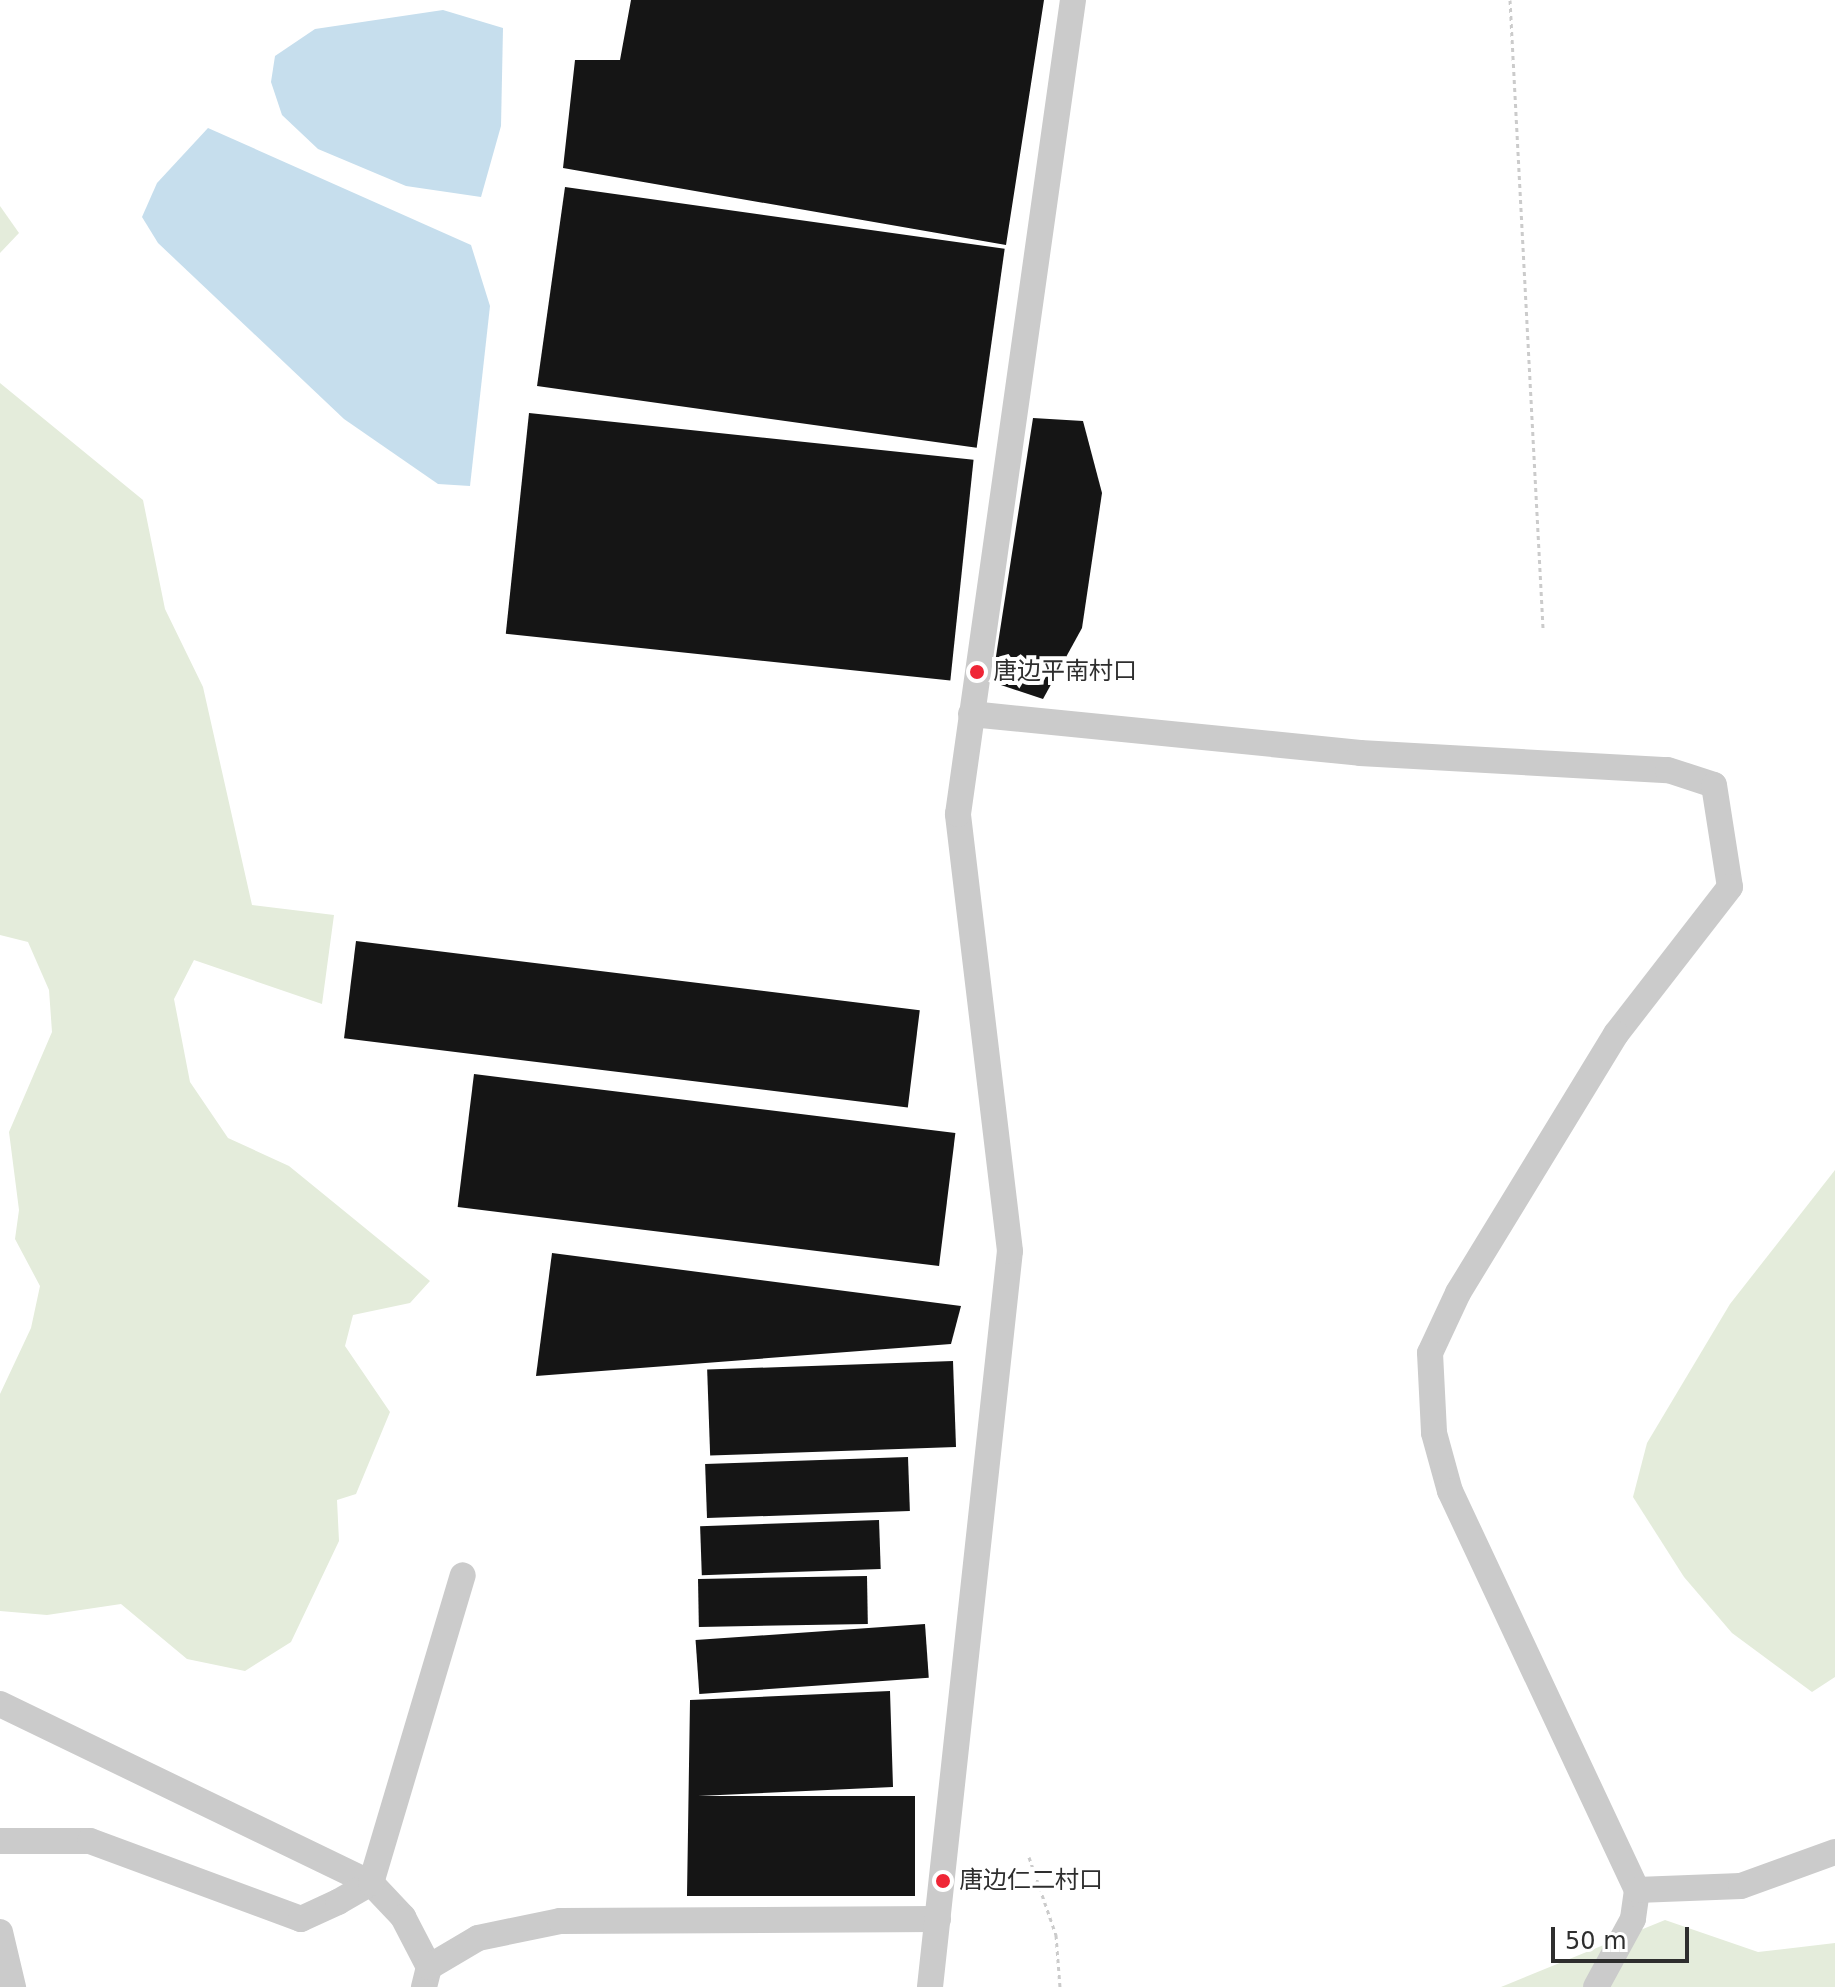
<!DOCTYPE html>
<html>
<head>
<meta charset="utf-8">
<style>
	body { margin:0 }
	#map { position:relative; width:1835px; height:1987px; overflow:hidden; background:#fff; font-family:"DejaVu Sans","Noto Sans SC",sans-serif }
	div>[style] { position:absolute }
	.green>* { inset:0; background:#e4ecdb }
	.water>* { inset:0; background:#c6deed }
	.building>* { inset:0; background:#151515; transform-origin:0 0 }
	.path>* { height:3px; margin-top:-1.5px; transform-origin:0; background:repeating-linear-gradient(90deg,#cbcbcb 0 4px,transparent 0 8px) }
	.minor>* { height:26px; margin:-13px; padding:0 13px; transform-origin:13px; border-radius:13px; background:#cbcbcb }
	.dots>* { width:22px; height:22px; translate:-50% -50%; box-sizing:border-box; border:4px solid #fff; border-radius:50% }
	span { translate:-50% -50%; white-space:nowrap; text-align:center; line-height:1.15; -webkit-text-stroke:8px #fff; paint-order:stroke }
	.poi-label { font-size:24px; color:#2e2e2e }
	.left { translate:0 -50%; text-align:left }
	.scale { position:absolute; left:1551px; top:1927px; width:138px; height:36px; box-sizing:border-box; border:4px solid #2e2e2e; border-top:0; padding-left:10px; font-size:24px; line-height:28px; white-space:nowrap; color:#2e2e2e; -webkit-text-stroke:6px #fff; paint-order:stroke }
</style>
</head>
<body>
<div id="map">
	<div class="green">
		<i style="clip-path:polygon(0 206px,19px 233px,0 253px)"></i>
		<i style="clip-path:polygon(0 383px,143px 500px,165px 609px,203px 687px,252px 905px,334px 915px,322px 1004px,194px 960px,174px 999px,190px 1082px,228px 1138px,289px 1166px,430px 1281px,410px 1303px,353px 1315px,345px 1346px,390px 1412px,356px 1494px,337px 1500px,339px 1541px,291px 1642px,245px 1671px,187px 1659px,121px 1604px,47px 1615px,0 1611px,0 1394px,31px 1328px,40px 1286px,15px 1239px,19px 1210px,9px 1132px,52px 1032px,49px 990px,28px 942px,0 935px)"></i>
		<i style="clip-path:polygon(1835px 1170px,1835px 1677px,1812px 1692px,1732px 1633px,1684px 1577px,1633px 1497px,1647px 1443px,1730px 1304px)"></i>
		<i style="clip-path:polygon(1665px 1920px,1758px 1952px,1835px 1943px,1835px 1987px,1501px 1987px)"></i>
	</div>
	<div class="water">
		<i style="clip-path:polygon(443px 10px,503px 28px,501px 126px,481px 197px,406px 186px,318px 149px,282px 115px,271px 82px,275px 56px,315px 29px)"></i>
		<i style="clip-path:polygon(208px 128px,471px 245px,490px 306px,470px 486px,438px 484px,344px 419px,158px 243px,142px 217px,157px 183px)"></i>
	</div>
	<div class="building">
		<i style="clip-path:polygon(631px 0,1044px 0,1006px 245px,563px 168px,575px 60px,620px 60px)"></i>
		<i style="left:565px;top:187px;width:444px;height:201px;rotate:8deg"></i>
		<i style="left:529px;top:413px;width:447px;height:222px;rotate:6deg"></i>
		<i style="clip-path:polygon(1033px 418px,1083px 421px,1102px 493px,1082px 628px,1043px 699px,992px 682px)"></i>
		<i style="left:356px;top:941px;width:568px;height:98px;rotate:7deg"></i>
		<i style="left:474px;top:1074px;width:485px;height:134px;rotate:7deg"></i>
		<i style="clip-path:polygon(552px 1253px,961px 1306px,951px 1344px,536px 1376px)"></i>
		<i style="left:953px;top:1361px;width:86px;height:246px;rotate:88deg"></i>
		<i style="left:908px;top:1457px;width:54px;height:203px;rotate:88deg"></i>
		<i style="left:879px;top:1520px;width:49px;height:179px;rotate:88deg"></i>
		<i style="left:867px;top:1576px;width:48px;height:169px;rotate:89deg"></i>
		<i style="left:925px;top:1624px;width:54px;height:230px;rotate:86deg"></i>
		<i style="clip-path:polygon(890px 1691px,893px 1787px,698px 1796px,915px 1796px,915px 1896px,687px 1896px,690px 1700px)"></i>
	</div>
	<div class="path">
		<i style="left:1510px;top:0;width:629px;rotate:86.99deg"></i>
		<i style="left:1029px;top:1857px;width:83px;rotate:70.9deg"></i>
		<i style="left:1056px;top:1935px;width:52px;rotate:85.6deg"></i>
	</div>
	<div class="minor">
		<i style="left:971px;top:714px;width:391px;rotate:5.7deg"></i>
		<i style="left:1360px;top:753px;width:308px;rotate:3.2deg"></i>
		<i style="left:1668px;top:770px;width:48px;rotate:18.1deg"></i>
		<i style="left:1714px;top:785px;width:103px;rotate:81.1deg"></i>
		<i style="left:1730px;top:887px;width:186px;rotate:127.8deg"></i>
		<i style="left:1616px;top:1034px;width:303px;rotate:121.4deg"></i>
		<i style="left:1458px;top:1293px;width:66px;rotate:115deg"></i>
		<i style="left:1430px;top:1353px;width:80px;rotate:87.1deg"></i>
		<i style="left:1434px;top:1433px;width:60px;rotate:74.6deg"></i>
		<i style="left:1450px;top:1491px;width:441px;rotate:64.9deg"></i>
		<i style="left:1637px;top:1890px;width:29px;rotate:98deg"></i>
		<i style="left:1633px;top:1919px;width:77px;rotate:118.6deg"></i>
		<i style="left:0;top:1704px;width:412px;rotate:25.8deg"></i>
		<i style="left:371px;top:1883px;width:47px;rotate:46.7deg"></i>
		<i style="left:403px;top:1917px;width:56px;rotate:62.5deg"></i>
		<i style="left:429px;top:1967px;width:21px;rotate:104deg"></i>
		<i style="left:0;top:1841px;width:90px"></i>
		<i style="left:90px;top:1841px;width:225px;rotate:20.3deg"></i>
		<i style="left:301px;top:1919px;width:41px;rotate:-24.7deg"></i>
		<i style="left:338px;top:1902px;width:38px;rotate:-30deg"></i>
		<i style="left:371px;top:1883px;width:321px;rotate:-73.4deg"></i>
		<i style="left:1637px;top:1890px;width:104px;rotate:-2.2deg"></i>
		<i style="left:1741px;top:1886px;width:100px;rotate:-19.9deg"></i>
		<i style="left:0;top:1932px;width:57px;rotate:76.7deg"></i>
		<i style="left:429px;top:1967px;width:57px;rotate:-30.6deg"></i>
		<i style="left:478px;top:1938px;width:84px;rotate:-11.7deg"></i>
		<i style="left:560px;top:1921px;width:378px;rotate:-0.3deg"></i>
		<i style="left:930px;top:1987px;width:740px;rotate:-83.8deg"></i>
		<i style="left:1010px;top:1251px;width:440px;rotate:-96.8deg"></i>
		<i style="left:958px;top:814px;width:822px;rotate:-81.96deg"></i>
	</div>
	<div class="dots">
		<i style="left:977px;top:672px;background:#ef2636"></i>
		<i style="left:943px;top:1881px;background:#ef2636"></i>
	</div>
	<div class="poi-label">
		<span class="left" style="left:993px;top:672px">唐边平南村口</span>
		<span class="left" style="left:959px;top:1881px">唐边仁二村口</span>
	</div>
	<div class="scale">50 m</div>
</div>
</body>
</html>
